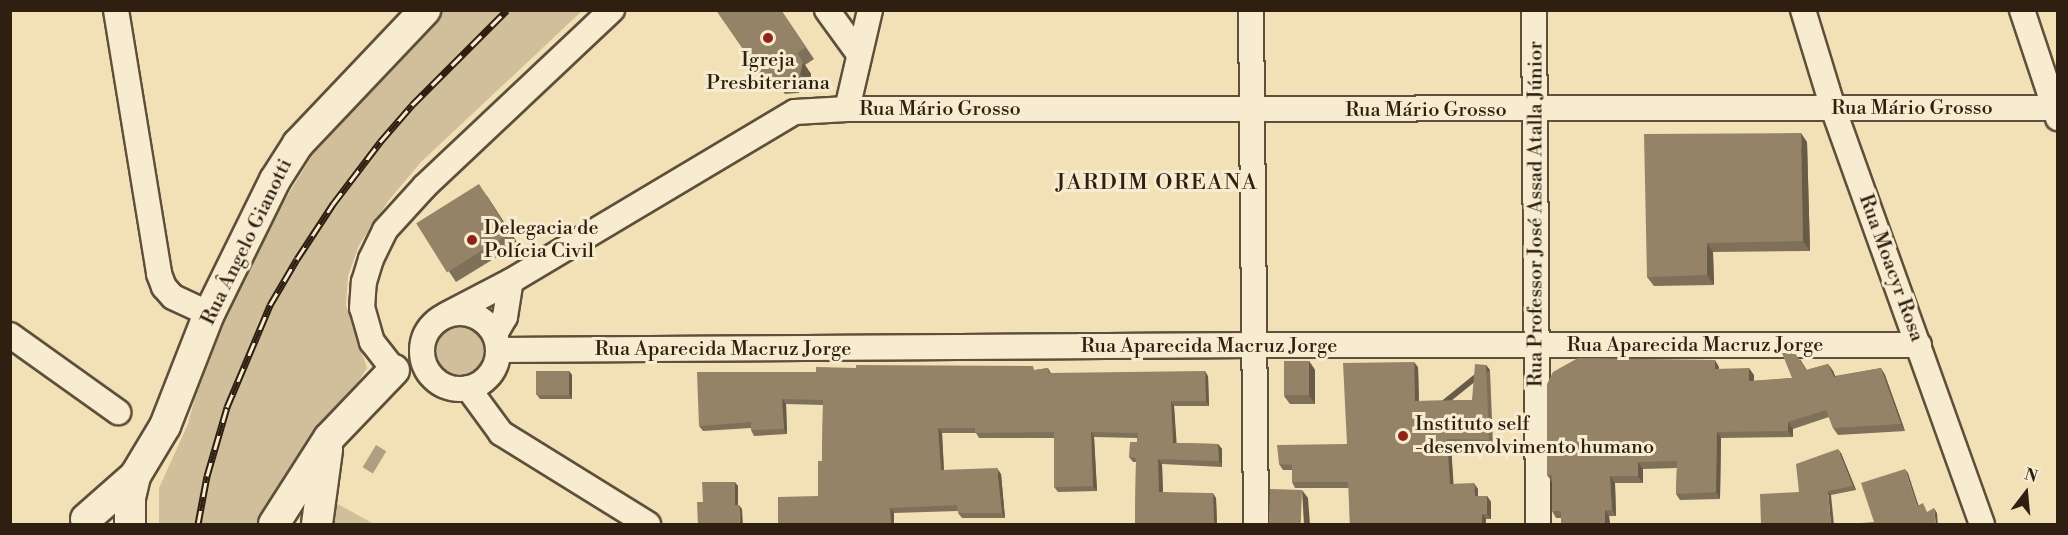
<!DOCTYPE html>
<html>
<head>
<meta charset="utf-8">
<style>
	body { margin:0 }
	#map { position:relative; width:2068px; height:535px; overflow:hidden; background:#f2e0b7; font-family:"Libre Bodoni",serif }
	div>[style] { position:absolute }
	.green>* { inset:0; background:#d1bf9b }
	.round { border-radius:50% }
	.water>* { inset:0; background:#af9e7f; transform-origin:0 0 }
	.roads { filter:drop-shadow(2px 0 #5f4f3a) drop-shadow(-2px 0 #5f4f3a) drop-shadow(0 2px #5f4f3a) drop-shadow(0 -2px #5f4f3a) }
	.minor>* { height:24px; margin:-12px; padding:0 12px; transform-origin:12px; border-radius:12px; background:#f7ebd0 }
	.minor>.ring { margin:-12px; padding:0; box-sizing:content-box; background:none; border:24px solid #f7ebd0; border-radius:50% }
	.tertiary>* { height:30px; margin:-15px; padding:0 15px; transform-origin:15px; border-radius:15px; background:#f7ebd0 }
	.rail>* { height:7px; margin-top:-3.5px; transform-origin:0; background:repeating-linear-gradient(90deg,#f7ebd0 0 14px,#2e1f11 0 28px); box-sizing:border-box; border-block:2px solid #2e1f11 }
	.wall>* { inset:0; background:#7f7159 }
	.shaded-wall>* { inset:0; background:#685c48; transform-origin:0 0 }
	.building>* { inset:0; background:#948367; transform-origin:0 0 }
	.dots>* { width:16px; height:16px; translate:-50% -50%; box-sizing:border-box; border:3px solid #f7ebd0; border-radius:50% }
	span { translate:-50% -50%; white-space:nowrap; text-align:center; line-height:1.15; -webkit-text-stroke:6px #f7ebd0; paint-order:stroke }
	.poi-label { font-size:20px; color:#2e1f11 }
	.left { translate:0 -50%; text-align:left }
	.street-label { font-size:20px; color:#2e1f11 }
	.quarter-label { font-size:22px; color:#2e1f11; letter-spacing:1.5px }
	.frame { position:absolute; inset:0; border:12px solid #2e1f11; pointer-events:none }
	.north { position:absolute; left:1996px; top:463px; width:60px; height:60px; -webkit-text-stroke:4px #f7ebd0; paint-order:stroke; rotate:16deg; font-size:16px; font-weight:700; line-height:24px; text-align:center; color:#2e1f11 }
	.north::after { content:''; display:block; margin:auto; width:21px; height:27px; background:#2e1f11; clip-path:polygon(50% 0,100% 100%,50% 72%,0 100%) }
</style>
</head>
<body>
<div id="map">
	<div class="green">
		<i style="clip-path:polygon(442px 11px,582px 11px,421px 162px,389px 200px,359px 245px,348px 276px,346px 305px,367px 368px,336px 417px,258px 524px,159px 524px,159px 488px,188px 424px,204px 362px,257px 246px,314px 152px,338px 119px)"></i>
		<i class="round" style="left:428px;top:321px;width:58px;height:58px"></i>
		<i style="clip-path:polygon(336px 503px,374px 524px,333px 524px)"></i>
	</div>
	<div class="water">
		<i style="left:376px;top:445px;width:12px;height:26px;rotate:31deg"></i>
	</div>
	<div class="roads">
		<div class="minor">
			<i style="left:116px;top:10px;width:267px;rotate:80.7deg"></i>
			<i style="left:159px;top:274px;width:14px;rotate:69deg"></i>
			<i style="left:164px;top:287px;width:13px;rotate:48deg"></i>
			<i style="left:173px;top:297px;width:40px;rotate:25deg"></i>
			<i style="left:827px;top:10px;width:54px;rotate:54deg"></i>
			<i style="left:1251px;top:10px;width:514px;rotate:89.44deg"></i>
			<i style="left:1534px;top:10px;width:514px;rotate:89.55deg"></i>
			<i style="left:1803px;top:10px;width:102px;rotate:73deg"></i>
			<i style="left:1833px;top:108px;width:442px;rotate:70.3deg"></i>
			<i style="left:2022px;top:10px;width:114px;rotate:71.6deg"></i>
			<i style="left:847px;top:109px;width:102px;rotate:-76.9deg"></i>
			<i class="ring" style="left:422px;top:313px;width:52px;height:52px"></i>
			<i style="left:446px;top:315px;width:73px;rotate:-27.6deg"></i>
			<i style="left:511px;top:281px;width:330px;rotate:-30.8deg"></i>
			<i style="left:795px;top:112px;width:52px;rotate:-3.3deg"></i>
			<i style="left:847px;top:109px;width:1211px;rotate:-0.05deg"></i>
			<i style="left:495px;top:334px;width:20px;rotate:-60deg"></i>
			<i style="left:505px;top:317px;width:36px;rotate:-81deg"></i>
			<i style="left:10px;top:335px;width:133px;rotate:35.5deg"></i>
			<i style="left:498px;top:350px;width:757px;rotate:-0.38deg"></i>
			<i style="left:1255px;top:345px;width:664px"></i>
			<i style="left:394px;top:370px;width:36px;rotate:-128deg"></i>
			<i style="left:372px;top:342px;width:35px;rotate:-106deg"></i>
			<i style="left:362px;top:308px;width:26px;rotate:-86deg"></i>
			<i style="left:364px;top:282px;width:24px;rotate:-73deg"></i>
			<i style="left:371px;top:259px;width:32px;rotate:-64deg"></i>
			<i style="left:385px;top:230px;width:59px;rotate:-47.7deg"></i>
			<i style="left:425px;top:186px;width:257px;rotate:-43.3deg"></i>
			<i style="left:468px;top:388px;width:56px;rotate:53.7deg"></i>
			<i style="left:501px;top:433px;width:173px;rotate:31.8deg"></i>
		</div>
		<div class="tertiary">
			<i style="left:86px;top:519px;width:65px;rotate:-41.3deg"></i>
			<i style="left:130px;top:524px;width:26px;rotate:-90deg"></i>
			<i style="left:130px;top:498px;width:23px;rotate:-77deg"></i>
			<i style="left:135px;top:476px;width:58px;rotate:-59deg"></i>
			<i style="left:165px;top:426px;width:120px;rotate:-68.6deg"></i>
			<i style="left:209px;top:314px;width:149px;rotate:-63.8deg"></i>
			<i style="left:275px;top:180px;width:43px;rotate:-57.4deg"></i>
			<i style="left:298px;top:144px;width:185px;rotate:-46.5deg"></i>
			<i style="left:274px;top:524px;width:102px;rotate:-57.4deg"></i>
			<i style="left:329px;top:438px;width:94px;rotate:-46.3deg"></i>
			<i style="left:317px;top:524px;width:75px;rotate:-82.3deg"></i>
		</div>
	</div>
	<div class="rail">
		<i style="left:198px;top:524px;width:49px;rotate:-79.4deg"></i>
		<i style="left:207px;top:476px;width:72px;rotate:-73.8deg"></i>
		<i style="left:227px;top:407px;width:111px;rotate:-67.1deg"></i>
		<i style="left:270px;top:305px;width:53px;rotate:-59.6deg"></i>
		<i style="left:297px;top:259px;width:66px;rotate:-56.8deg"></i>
		<i style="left:333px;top:204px;width:78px;rotate:-52.8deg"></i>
		<i style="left:380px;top:142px;width:49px;rotate:-49.1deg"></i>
		<i style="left:412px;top:105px;width:134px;rotate:-45deg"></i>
	</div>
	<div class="wall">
		<i style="clip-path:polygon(716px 10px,781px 10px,814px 59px,805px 65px,811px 74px,809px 86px,798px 93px,785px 94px,777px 84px,770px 88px)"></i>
		<i style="clip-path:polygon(1807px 142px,1810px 251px,1713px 252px,1714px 285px,1654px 286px,1647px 277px)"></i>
		<i style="clip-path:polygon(487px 196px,518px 244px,456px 282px,417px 224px)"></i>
		<i style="clip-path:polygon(1800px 359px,1807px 370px,1828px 364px,1833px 371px,1835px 376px,1881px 368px,1885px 375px,1905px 431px,1838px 435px,1833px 428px,1829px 417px,1793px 429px,1793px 437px,1721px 438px,1720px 499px,1680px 500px,1676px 494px,1677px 468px,1643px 469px,1643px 483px,1615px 483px,1616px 516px,1609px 516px,1610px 525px,1561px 525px,1561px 518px,1556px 518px,1552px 511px,1552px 482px,1547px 475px,1719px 367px,1719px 369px,1754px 375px,1754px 381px,1792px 378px)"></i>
		<i style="clip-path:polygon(1309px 361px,1315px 370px,1315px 404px,1290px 404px,1284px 396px)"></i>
		<i style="clip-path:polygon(1486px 365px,1490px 370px,1493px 445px,1451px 445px,1453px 484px,1478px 489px,1478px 496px,1487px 496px,1491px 502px,1491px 519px,1486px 519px,1486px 525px,1350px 525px,1349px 488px,1295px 488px,1292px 482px,1292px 470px,1283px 470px,1279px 464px,1347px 444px,1418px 367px,1419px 401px,1472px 400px)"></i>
		<i style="clip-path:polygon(1048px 368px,1051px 373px,1208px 376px,1209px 406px,1174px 406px,1176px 443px,1218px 444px,1222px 449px,1222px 467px,1162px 464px,1163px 492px,1216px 498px,1217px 525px,1135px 525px,1136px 462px,1133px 462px,1129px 457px,1137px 442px,1137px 438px,1094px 437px,1097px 491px,1058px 492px,1054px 487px,1054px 438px,979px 438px,976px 433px,942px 433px,944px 470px,1001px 474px,1005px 518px,962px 518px,958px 513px,958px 511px,894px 513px,894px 525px,778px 525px,818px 496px,822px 461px,823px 405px,786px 404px,787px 434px,754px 436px,751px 430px,751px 428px,703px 431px,699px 426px,816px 372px,1036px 370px)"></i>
		<i style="clip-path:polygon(569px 371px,572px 375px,572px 399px,540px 399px,537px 395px)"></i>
		<i style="clip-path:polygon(1841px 453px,1856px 490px,1831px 495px,1799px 492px)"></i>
	</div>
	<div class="shaded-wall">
		<i style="clip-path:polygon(803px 62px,811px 74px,809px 86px,800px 74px)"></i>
		<i style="clip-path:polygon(1801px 133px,1807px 142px,1810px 251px,1803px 241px)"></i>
		<i style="clip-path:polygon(479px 184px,487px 196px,518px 244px,510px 233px)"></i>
		<i style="clip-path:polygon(1707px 243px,1713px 252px,1714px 285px,1707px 275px)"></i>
		<i style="clip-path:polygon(1715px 360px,1719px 367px,1719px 376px,1715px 369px)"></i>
		<i style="clip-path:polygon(1309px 361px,1315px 370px,1315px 404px,1309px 395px)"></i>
		<i style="clip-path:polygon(1414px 362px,1418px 367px,1419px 406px,1415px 401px)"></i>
		<i style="clip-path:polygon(1828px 364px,1833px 371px,1838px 383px,1834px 377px)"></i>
		<i style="left:1486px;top:365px;width:6px;height:75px;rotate:51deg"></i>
		<i style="clip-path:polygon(1749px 368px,1754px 375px,1754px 388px,1749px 381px)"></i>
		<i style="clip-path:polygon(1881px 368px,1885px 375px,1905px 431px,1901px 424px)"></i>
		<i style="clip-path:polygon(569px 371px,572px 375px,572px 399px,569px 394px)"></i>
		<i style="clip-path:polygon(1205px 371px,1208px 376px,1209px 406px,1206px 401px)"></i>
		<i style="clip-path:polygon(782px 399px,786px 404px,787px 434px,784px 429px)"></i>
		<i style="clip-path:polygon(1171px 401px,1174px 406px,1177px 448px,1173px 443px)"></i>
		<i style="clip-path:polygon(1788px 422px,1793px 429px,1793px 437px,1788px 431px)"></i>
		<i style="clip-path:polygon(938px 428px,942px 433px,944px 475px,941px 470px)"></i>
		<i style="clip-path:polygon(1091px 432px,1094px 437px,1097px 491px,1093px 486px)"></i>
		<i style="clip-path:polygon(1717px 432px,1721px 438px,1720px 499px,1716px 492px)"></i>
		<i style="clip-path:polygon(1447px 439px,1451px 445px,1454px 490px,1450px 484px)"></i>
		<i style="clip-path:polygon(1218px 444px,1222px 449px,1222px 467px,1219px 461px)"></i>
		<i style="clip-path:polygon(1838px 449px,1841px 453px,1856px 490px,1853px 486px)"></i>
		<i style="clip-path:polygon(1158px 459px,1162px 464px,1163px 498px,1159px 492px)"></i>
		<i style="clip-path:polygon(1638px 462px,1643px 469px,1643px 483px,1638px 476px)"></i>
		<i style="clip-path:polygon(997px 468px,1001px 474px,1005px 518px,1002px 513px)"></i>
		<i style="clip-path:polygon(1905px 469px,1908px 473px,1920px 510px,1917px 506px)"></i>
		<i style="clip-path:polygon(1610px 476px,1615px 483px,1616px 516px,1612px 510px)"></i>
		<i style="clip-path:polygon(735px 482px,738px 486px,738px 510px,735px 505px)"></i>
		<i style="clip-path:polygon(1474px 483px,1478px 489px,1478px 502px,1475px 496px)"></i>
		<i style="clip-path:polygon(1302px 490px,1308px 498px,1310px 525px,1304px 525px)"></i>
		<i style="clip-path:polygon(1828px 491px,1831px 495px,1834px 525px,1831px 525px)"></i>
		<i style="clip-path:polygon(1213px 493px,1216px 498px,1217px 525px,1214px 525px)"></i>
		<i style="clip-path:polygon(1487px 496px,1491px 502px,1491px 519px,1487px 514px)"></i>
		<i style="clip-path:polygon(739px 505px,742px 509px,743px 525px,740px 525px)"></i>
		<i style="clip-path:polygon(890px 508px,894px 513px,894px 525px,891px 525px)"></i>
		<i style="clip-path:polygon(1934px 508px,1937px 513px,1938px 525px,1936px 525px)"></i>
		<i style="clip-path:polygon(1605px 510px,1609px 516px,1610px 525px,1605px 525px)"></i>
		<i style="clip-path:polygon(1482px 514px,1486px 519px,1486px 525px,1482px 525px)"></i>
	</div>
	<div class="building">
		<i style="clip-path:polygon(716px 10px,781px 10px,806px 47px,797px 53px,803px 62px,800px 74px,790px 82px,776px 82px,769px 72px,762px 76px)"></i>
		<i style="clip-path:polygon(1801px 133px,1803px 241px,1707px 243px,1707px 275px,1647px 277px,1644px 134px)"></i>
		<i style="left:479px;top:184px;width:58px;height:74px;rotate:58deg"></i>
		<i style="clip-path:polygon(1782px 353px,1795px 353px,1806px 370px,1828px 364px,1834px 377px,1881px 368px,1901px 424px,1833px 428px,1826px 410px,1788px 422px,1788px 431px,1717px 432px,1716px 492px,1676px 494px,1677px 461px,1638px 462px,1638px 476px,1610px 476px,1612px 510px,1605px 510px,1605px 525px,1561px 525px,1561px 511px,1552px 511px,1552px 475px,1547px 475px,1547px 384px,1553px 372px,1578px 358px,1715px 360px,1715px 369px,1749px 368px,1749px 381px,1792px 378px)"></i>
		<i style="left:1309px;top:361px;width:34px;height:25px;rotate:90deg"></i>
		<i style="clip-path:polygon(1414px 362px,1415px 401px,1472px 400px,1475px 364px,1486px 365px,1489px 440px,1447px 439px,1450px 484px,1474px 483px,1475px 496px,1487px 496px,1487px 514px,1482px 514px,1482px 525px,1350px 525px,1348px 482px,1292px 482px,1292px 465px,1279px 464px,1277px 445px,1347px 444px,1343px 363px)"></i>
		<i style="clip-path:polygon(856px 365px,1033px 366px,1034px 370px,1048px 368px,1048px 373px,1205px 371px,1206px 401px,1171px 401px,1173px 443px,1218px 444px,1219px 461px,1158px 459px,1159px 492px,1213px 493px,1214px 525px,1135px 525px,1136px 458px,1129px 457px,1130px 442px,1137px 442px,1138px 433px,1091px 432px,1093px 486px,1054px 487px,1054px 432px,975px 433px,975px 428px,938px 428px,941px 470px,997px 468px,1002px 513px,958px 513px,957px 505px,890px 508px,891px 525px,778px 525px,778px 497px,818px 496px,818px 461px,822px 461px,823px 400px,782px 399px,784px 429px,751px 430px,751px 422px,699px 426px,697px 372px,816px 372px,816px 367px,856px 368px)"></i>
		<i style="left:536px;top:371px;width:33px;height:24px"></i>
		<i style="clip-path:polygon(1838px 449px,1853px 486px,1828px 491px,1831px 525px,1761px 525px,1760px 494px,1799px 492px,1796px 464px)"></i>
		<i style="clip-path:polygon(1905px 469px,1917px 506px,1923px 503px,1927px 512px,1934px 508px,1936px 525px,1834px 525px,1874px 522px,1861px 483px)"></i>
		<i style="clip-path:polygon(702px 482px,735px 482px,735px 505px,739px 505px,740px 525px,698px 525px,697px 502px,703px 502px)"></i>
		<i style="left:1270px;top:489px;width:32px;height:36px;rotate:2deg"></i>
	</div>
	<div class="dots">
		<i style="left:768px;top:38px;background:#8f2418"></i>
		<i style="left:472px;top:240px;background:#8f2418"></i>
		<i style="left:1403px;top:436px;background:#8f2418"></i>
	</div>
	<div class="poi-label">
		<span style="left:768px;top:72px">Igreja<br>Presbiteriana</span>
		<span class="left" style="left:484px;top:240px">Delegacia de<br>Polícia Civil</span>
		<span class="left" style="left:1415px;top:436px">Instituto self<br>-desenvolvimento humano</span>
	</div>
	<div class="street-label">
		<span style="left:1912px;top:108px">Rua Mário Grosso</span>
		<span style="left:940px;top:109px">Rua Mário Grosso</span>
		<span style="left:1426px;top:110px">Rua Mário Grosso</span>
		<span style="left:1536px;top:214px;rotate:-90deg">Rua Professor José Assad Atalla Júnior</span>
		<span style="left:247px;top:242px;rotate:-64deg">Rua Ângelo Gianotti</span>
		<span style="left:1891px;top:268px;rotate:70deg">Rua Moacyr Rosa</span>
		<span style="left:1695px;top:345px">Rua Aparecida Macruz Jorge</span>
		<span style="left:1209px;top:346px">Rua Aparecida Macruz Jorge</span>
		<span style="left:723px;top:349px">Rua Aparecida Macruz Jorge</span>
	</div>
	<div class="quarter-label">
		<span style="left:1157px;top:183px">JARDIM OREANA</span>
	</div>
	<div class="frame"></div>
	<div class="north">N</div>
</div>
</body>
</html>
